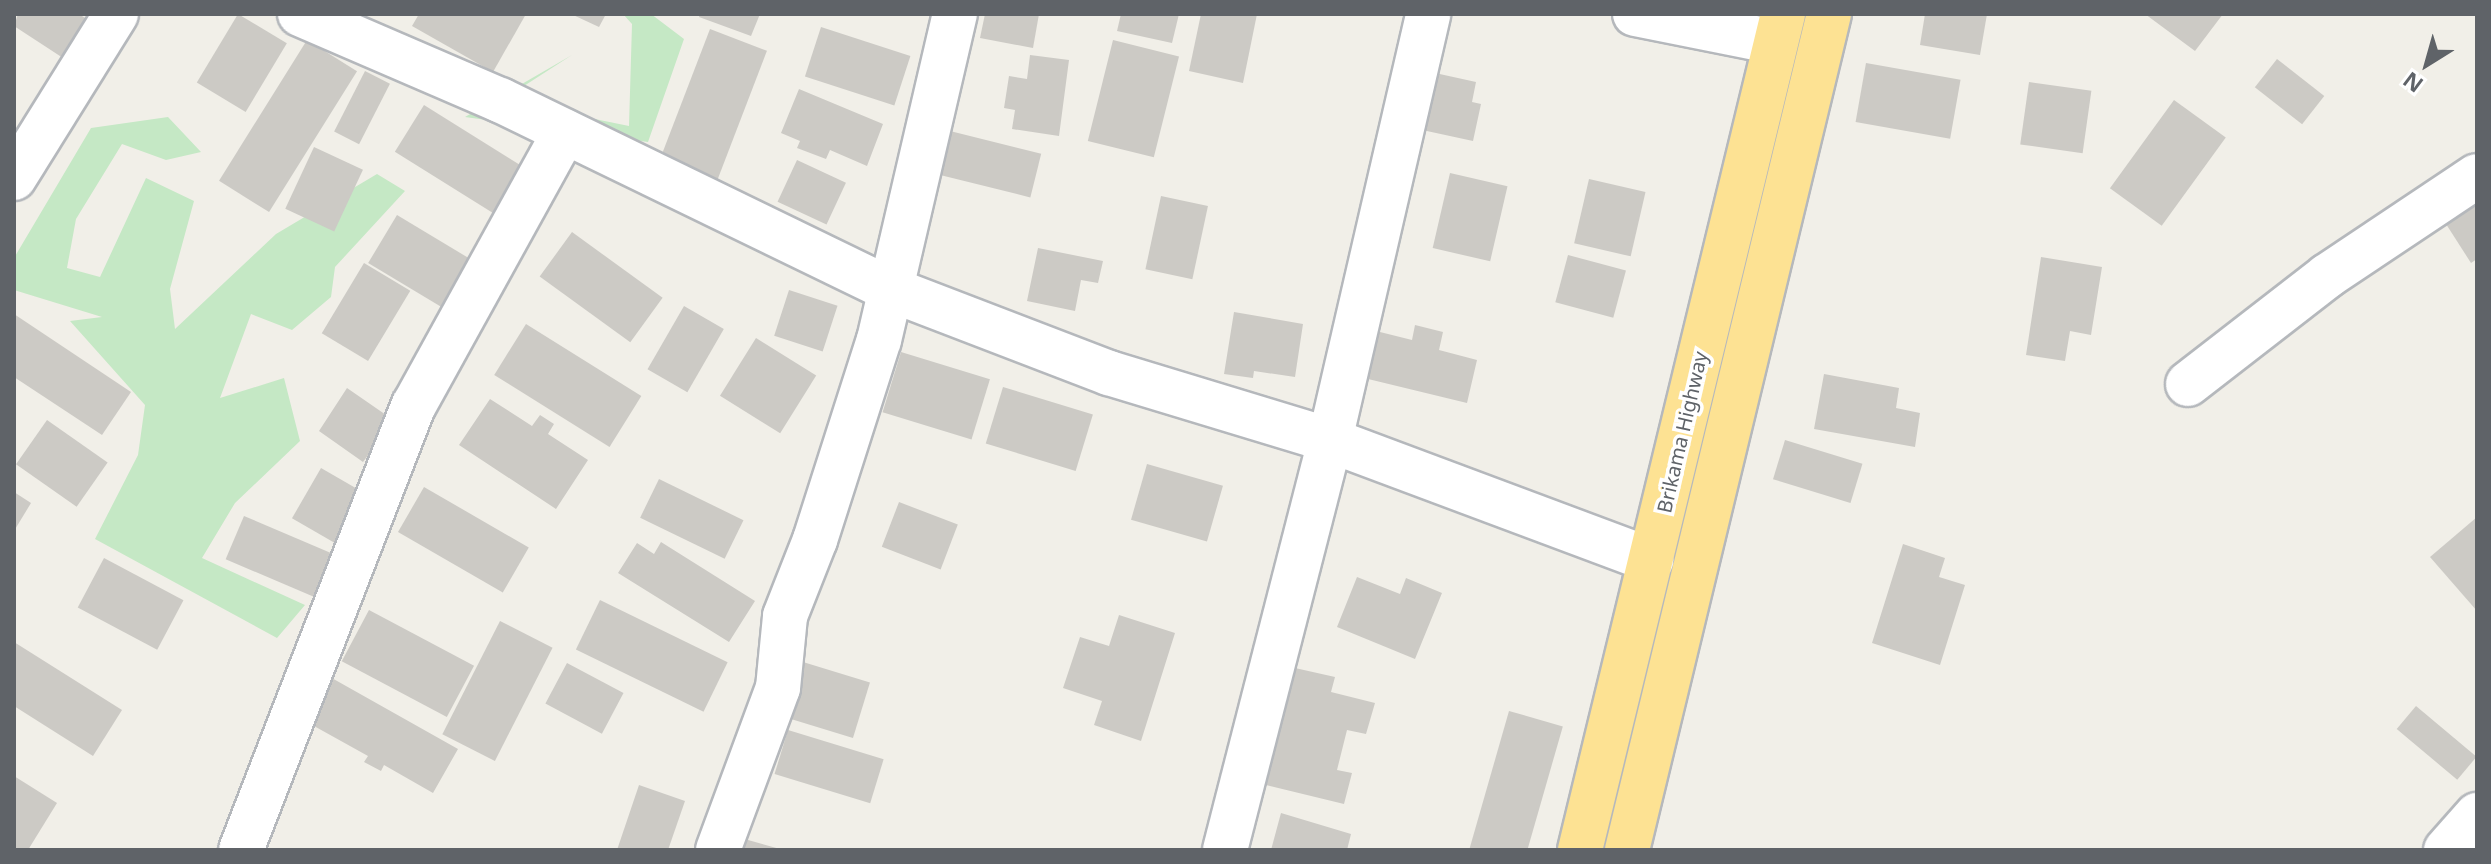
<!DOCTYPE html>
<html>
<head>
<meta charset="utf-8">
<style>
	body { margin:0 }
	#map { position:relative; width:2491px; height:864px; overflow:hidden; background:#f1efe8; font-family:"Noto Sans",sans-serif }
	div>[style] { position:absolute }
	.green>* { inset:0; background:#c5e8c5 }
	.building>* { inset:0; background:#cccac5; transform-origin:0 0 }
	.roads { filter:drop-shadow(2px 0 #b5b8bc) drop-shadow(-2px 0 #b5b8bc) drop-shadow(0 2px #b5b8bc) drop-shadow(0 -2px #b5b8bc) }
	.minor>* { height:44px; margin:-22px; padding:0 22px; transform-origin:22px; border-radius:22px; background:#fff }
	.highway>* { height:44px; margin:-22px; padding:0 22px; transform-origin:22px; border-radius:22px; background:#fde293 }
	span { translate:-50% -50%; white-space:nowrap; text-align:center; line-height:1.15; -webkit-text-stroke:7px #fff; paint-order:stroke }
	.street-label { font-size:20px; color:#5f6368 }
	.frame { position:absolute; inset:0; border:16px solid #5f6368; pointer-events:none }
	.north { position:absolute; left:2387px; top:24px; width:80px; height:80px; -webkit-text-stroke:6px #fff; paint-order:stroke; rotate:217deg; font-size:22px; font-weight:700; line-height:32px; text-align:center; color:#5f6368 }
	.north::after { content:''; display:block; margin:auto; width:28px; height:36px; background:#5f6368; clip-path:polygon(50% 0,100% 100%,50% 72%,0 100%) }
</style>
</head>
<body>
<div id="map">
	<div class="green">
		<i style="clip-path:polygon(623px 14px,651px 14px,684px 39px,648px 142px,465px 117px,572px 55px,502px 100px,629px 126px,632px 24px)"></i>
		<i style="clip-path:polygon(168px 117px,201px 152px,166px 160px,122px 144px,76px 219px,67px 268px,100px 277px,146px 178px,194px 201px,170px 289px,175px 329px,276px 234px,377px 174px,405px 191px,335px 267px,331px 297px,292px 330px,251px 314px,220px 398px,284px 378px,300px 441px,235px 503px,202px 558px,305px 605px,277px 638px,95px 539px,138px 455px,145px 405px,70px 321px,102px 317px,14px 290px,14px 258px,91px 128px)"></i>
	</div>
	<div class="building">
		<i style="clip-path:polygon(18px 14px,79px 14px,88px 20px,63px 58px,14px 26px)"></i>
		<i style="left:238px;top:14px;width:57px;height:80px;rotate:31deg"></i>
		<i style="clip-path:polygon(419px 14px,526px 14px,493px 72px,412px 26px)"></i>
		<i style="clip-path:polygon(571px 14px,606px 14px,599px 27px)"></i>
		<i style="clip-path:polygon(700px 14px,760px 14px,751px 36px,699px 17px)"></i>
		<i style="clip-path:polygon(985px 14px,1039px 14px,1033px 48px,980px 38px)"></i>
		<i style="clip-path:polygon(1121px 14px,1179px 14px,1172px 43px,1117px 31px)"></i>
		<i style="clip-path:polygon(1201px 14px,1257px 14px,1243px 83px,1189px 71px)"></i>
		<i style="clip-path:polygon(1925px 14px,1987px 14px,1980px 55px,1920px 45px)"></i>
		<i style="clip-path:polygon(2145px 14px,2223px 14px,2195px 51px)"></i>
		<i style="left:821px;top:27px;width:94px;height:52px;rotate:18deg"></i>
		<i style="left:710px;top:29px;width:61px;height:142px;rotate:21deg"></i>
		<i style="left:307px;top:40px;width:59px;height:166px;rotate:32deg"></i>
		<i style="left:1113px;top:40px;width:68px;height:104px;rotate:14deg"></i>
		<i style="clip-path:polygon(1030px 55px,1069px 60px,1059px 136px,1012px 129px,1015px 110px,1004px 108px,1009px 76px,1027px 79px)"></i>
		<i style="left:2277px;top:59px;width:60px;height:36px;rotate:38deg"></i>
		<i style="left:1866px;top:63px;width:96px;height:60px;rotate:10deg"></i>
		<i style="left:365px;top:71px;width:28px;height:68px;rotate:27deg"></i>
		<i style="clip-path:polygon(1426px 71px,1476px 82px,1472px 102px,1481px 104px,1473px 141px,1413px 128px)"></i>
		<i style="left:2029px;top:82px;width:63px;height:63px;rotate:8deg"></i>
		<i style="clip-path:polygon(799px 89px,883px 124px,867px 166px,830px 150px,826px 159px,797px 148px,800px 141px,781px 133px)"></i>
		<i style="left:2174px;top:100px;width:64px;height:109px;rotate:36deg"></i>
		<i style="left:424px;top:105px;width:119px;height:55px;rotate:32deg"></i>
		<i style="left:950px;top:131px;width:94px;height:45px;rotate:14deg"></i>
		<i style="left:314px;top:147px;width:54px;height:68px;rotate:25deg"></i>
		<i style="left:797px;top:160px;width:54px;height:46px;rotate:25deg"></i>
		<i style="left:1450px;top:173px;width:59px;height:77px;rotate:13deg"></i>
		<i style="left:1589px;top:179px;width:58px;height:66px;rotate:13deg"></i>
		<i style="left:1161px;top:196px;width:48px;height:75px;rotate:12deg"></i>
		<i style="clip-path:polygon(2477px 204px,2477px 259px,2471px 263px,2446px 224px)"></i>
		<i style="left:397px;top:215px;width:85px;height:56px;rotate:31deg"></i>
		<i style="left:572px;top:232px;width:112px;height:55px;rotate:36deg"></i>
		<i style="clip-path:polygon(1038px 248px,1103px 261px,1098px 283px,1081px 280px,1075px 311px,1027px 301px)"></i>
		<i style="left:1568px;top:255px;width:60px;height:49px;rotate:15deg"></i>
		<i style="clip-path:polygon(2041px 257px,2102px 267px,2091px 335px,2070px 331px,2065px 361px,2026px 355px)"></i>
		<i style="left:364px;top:263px;width:54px;height:82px;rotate:31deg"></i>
		<i style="left:789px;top:290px;width:51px;height:48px;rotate:18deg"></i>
		<i style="left:684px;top:306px;width:46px;height:73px;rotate:30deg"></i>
		<i style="clip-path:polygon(1234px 312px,1303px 324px,1295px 377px,1254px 371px,1253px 378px,1224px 374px)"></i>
		<i style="clip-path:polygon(14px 314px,131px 392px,102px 435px,14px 377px)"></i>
		<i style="left:526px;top:324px;width:136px;height:60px;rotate:32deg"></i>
		<i style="clip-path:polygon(1415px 325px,1443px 332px,1439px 350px,1477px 360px,1467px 403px,1364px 378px,1376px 331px,1412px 340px)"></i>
		<i style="left:756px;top:338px;width:71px;height:68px;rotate:32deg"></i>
		<i style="left:901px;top:352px;width:93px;height:63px;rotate:17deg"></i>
		<i style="clip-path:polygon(1824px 374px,1899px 388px,1896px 408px,1920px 413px,1915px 447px,1814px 429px)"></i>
		<i style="left:1003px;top:387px;width:94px;height:59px;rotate:17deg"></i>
		<i style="clip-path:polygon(347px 388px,402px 426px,375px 446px,363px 462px,319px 431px)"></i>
		<i style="clip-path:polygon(490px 399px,532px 426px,540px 415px,554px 424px,548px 434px,588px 460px,556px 509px,459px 445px)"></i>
		<i style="left:47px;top:420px;width:74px;height:54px;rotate:35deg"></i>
		<i style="left:1785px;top:440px;width:81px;height:41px;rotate:17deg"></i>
		<i style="left:1147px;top:464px;width:79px;height:58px;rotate:16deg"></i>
		<i style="left:321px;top:468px;width:62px;height:58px;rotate:30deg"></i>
		<i style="left:659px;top:479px;width:94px;height:43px;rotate:26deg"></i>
		<i style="left:424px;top:487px;width:121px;height:52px;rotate:30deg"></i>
		<i style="clip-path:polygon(14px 492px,31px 503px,14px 531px)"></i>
		<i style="left:899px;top:502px;width:63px;height:48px;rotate:21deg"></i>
		<i style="left:244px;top:516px;width:104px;height:47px;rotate:23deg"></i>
		<i style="clip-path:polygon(2477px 517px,2477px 611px,2430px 557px)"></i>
		<i style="clip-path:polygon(661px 542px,755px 601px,729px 642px,618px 573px,637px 543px,654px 554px)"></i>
		<i style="clip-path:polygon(1903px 544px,1945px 558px,1939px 577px,1965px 585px,1940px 665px,1872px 643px)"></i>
		<i style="left:104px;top:558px;width:90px;height:56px;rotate:28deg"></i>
		<i style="clip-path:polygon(1357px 577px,1400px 594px,1406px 578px,1442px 593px,1415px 659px,1337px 627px)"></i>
		<i style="left:600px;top:600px;width:142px;height:55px;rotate:26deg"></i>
		<i style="left:369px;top:610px;width:119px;height:58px;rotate:28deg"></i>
		<i style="clip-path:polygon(1119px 615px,1175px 633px,1141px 741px,1094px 725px,1102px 701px,1063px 688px,1080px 637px,1109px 646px)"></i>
		<i style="left:500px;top:621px;width:59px;height:127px;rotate:27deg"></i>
		<i style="clip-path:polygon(14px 642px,122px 710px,93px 756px,14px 706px)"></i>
		<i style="left:803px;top:662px;width:70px;height:58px;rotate:17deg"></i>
		<i style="left:567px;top:663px;width:64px;height:46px;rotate:28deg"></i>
		<i style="clip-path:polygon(1295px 668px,1335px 677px,1331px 692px,1375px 703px,1366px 734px,1347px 730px,1337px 770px,1352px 773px,1344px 804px,1266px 785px)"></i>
		<i style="clip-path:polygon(330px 677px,458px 749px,433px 793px,384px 765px,381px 771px,364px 762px,368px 756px,305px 721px)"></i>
		<i style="left:2416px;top:706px;width:79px;height:30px;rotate:40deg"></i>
		<i style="left:1509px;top:711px;width:56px;height:144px;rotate:16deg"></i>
		<i style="left:788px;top:730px;width:100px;height:46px;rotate:17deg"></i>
		<i style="clip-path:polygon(14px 776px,57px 803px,28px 850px,14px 850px)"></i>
		<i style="clip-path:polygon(639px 785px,685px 801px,668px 850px,617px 850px)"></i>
		<i style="clip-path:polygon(1281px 813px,1351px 834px,1347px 850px,1271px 850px)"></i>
		<i style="clip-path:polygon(741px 838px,780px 849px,779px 850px,737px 850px)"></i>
	</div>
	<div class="roads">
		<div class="minor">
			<i style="left:300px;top:14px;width:218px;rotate:23.3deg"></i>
			<i style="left:500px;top:100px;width:433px;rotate:25.9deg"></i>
			<i style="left:890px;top:289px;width:235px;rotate:21deg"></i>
			<i style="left:1109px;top:373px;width:231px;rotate:16.9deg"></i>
			<i style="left:1330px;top:440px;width:343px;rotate:20.5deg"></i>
			<i style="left:1635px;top:14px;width:143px;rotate:11.3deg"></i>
			<i style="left:14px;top:178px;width:193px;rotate:-58.1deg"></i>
			<i style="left:2188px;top:384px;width:176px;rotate:-37.8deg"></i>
			<i style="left:2327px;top:276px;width:180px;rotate:-33.7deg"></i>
			<i style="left:241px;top:850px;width:477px;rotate:-68.8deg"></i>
			<i style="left:414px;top:405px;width:312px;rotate:-61.1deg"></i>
			<i style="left:718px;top:850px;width:173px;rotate:-69.7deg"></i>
			<i style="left:778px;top:688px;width:72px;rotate:-84.4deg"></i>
			<i style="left:785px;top:616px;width:82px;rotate:-68.5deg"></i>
			<i style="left:815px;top:540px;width:210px;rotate:-72.3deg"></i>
			<i style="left:879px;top:340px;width:335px;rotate:-76.9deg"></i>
			<i style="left:1225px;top:850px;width:423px;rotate:-75.6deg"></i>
			<i style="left:1330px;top:440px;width:437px;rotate:-77deg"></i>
			<i style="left:2446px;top:850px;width:47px;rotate:-48.5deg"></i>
		</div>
		<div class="highway">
			<i style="left:1580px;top:850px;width:860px;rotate:-76.35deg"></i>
			<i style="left:1627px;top:850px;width:860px;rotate:-76.42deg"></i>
		</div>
	</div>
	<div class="street-label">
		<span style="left:1682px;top:432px;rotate:-77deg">Brikama Highway</span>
	</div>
	<div class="frame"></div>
	<div class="north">N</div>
</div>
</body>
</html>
